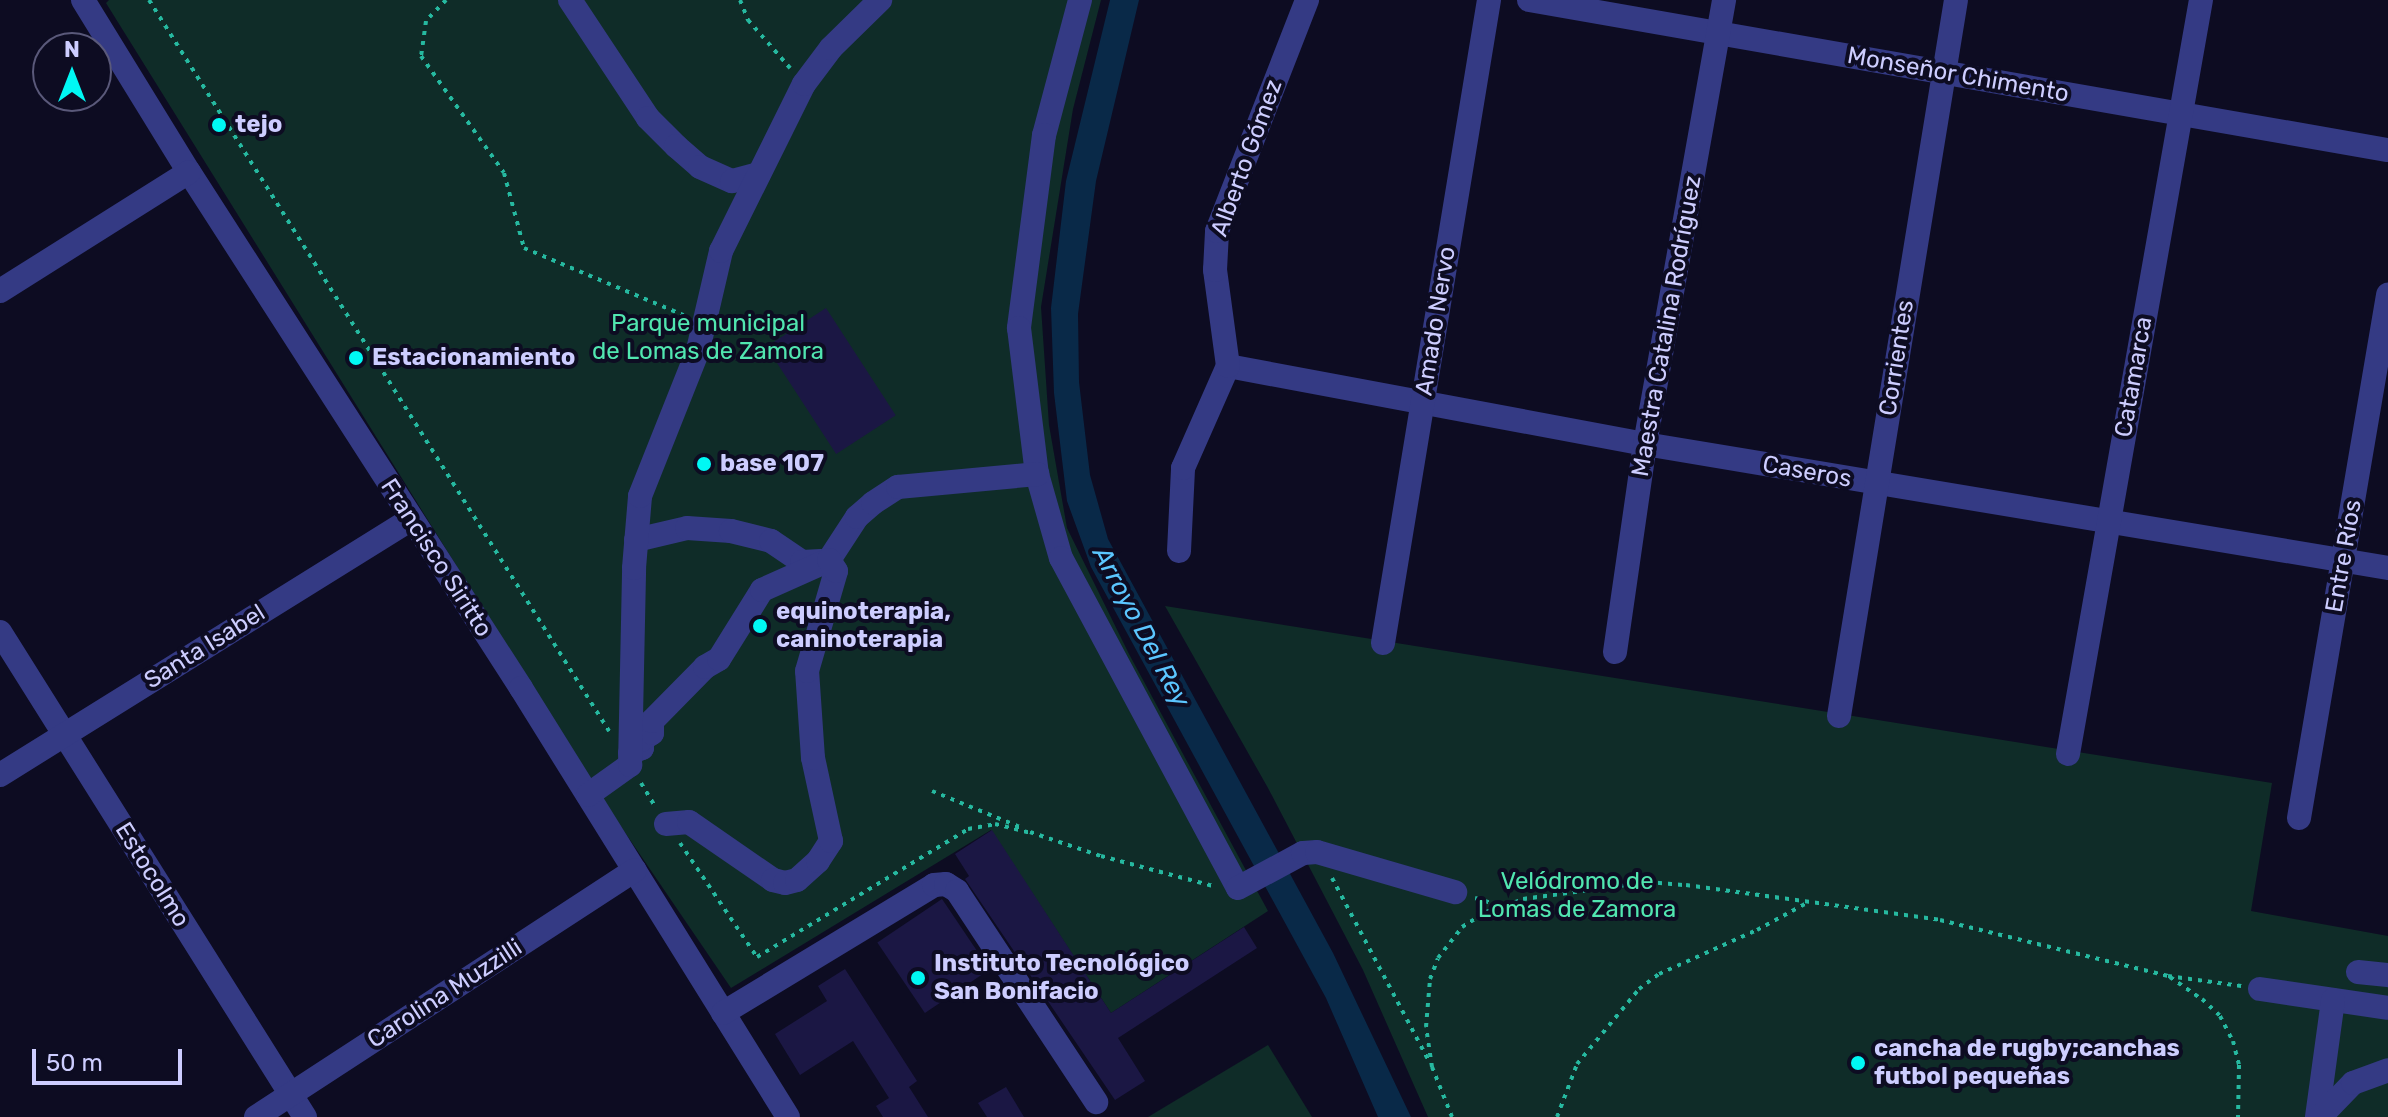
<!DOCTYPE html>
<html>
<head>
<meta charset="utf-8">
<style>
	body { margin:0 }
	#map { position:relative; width:2388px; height:1117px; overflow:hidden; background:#0d0c22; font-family:Rubik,sans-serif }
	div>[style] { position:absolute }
	.green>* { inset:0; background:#0f2c28 }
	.water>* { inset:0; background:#092948 }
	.building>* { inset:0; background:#1b1744; transform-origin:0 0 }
	.path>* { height:4px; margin-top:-2px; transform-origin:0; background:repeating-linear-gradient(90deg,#26b9a0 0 4px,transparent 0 10px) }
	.minor>* { height:24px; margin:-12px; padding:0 12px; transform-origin:12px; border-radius:12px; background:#343a84 }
	.dots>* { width:22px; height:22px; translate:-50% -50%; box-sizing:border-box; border:4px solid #0d0c22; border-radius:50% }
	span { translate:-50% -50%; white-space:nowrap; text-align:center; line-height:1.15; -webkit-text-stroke:8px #0d0c22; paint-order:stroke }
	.street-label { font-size:24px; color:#cdcdff }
	.poi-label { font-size:24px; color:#cdcdff; font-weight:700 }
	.left { translate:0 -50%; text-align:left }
	.park-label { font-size:24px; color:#51e6b0 }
	.water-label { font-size:26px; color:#5bc6ff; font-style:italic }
	.north { position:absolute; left:32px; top:32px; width:80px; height:80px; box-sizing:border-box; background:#0d0c22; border:2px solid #5a597a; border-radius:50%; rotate:0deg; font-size:22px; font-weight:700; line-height:32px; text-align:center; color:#cdcdff }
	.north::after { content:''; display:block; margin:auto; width:28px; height:36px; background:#00f8f4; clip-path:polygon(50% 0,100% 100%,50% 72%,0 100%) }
	.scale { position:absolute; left:32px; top:1049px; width:150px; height:36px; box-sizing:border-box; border:4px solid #cdcdff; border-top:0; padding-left:10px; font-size:24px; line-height:28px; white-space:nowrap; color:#cdcdff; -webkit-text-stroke:6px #0d0c22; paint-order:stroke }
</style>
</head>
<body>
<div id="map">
	<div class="green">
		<i style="clip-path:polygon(109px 0,1101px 0,1073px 109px,1041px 307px,1049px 425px,1067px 528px,1129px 654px,1268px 911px,1111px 1013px,991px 830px,731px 988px,596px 790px,106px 3px)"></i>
		<i style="clip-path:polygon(1165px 606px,2272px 783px,2251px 911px,2388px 936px,2388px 1117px,1428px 1117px,1363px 970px,1268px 788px)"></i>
		<i style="clip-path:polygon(1268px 1045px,1312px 1117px,1148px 1117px)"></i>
	</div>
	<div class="water">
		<i style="clip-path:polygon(1110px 0,1139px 0,1096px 181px,1078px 314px,1079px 382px,1090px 475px,1108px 539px,1333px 953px,1411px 1117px,1378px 1117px,1326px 998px,1091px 567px,1067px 501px,1054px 393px,1051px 308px,1066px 181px)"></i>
	</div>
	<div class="building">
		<i style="left:826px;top:308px;width:128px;height:71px;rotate:57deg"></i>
		<i style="clip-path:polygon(992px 830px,1111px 1013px,1244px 927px,1257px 948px,1118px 1038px,1145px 1081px,1115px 1100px,965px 879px,969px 876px,955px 854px)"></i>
		<i style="left:942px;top:899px;width:85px;height:78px;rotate:56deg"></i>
		<i style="clip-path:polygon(845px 969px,917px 1081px,909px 1087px,928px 1117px,883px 1117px,876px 1106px,889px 1098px,853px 1041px,800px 1075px,775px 1034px,827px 1001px,818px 986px)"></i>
		<i style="clip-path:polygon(1006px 1087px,1024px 1117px,987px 1117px,978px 1103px)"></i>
	</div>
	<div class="path">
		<i style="left:149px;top:0;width:864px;rotate:57.82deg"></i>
		<i style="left:446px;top:0;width:29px;rotate:134deg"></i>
		<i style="left:426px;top:21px;width:35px;rotate:98deg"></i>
		<i style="left:421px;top:56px;width:143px;rotate:54.6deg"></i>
		<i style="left:504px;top:173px;width:78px;rotate:75.1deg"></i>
		<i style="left:524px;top:248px;width:173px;rotate:22.8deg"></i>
		<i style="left:740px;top:0;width:22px;rotate:68deg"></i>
		<i style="left:748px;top:20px;width:64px;rotate:48.8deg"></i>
		<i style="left:641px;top:783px;width:27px;rotate:59deg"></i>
		<i style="left:932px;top:791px;width:97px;rotate:22.3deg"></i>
		<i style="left:1030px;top:832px;width:75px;rotate:18.7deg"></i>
		<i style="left:1101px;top:856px;width:116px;rotate:15deg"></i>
		<i style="left:680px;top:843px;width:138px;rotate:56deg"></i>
		<i style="left:757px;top:957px;width:247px;rotate:-31.2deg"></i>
		<i style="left:968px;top:829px;width:27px;rotate:-10deg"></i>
		<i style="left:995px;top:824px;width:38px;rotate:14deg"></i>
		<i style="left:1332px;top:878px;width:207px;rotate:62.1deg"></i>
		<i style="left:1475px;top:898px;width:27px;rotate:17deg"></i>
		<i style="left:2170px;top:977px;width:39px;rotate:35deg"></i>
		<i style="left:2202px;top:999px;width:25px;rotate:43deg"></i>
		<i style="left:2220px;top:1016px;width:28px;rotate:63deg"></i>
		<i style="left:2233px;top:1041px;width:25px;rotate:76deg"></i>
		<i style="left:2239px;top:1065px;width:52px;rotate:91.1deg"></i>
		<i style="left:1452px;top:1117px;width:54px;rotate:-111.8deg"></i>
		<i style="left:1432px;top:1067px;width:40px;rotate:-98.5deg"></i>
		<i style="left:1426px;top:1027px;width:48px;rotate:-85.2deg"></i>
		<i style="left:1430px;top:979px;width:22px;rotate:-69deg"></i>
		<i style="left:1438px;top:958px;width:39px;rotate:-52deg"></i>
		<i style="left:1462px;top:927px;width:28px;rotate:-32deg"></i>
		<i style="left:1486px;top:912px;width:39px;rotate:-19deg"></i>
		<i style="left:1523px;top:899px;width:126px;rotate:-7.7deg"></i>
		<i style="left:1648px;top:882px;width:38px;rotate:5deg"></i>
		<i style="left:1686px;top:885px;width:256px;rotate:7.8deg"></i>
		<i style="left:1940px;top:920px;width:235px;rotate:13.8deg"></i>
		<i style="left:2168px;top:976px;width:74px;rotate:7.8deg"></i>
		<i style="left:1557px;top:1117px;width:57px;rotate:-69.3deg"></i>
		<i style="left:1577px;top:1064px;width:97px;rotate:-50.4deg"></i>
		<i style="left:1639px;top:989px;width:25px;rotate:-37deg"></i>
		<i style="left:1659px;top:974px;width:107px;rotate:-24.2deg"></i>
		<i style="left:1757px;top:930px;width:55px;rotate:-28.4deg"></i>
	</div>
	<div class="minor">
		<i style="left:83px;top:0;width:202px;rotate:58.4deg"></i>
		<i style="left:189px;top:172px;width:614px;rotate:57.24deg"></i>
		<i style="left:521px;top:688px;width:505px;rotate:58.1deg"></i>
		<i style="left:570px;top:0;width:141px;rotate:56.5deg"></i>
		<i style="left:648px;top:118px;width:40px;rotate:45deg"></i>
		<i style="left:676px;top:146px;width:32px;rotate:41deg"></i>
		<i style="left:700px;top:167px;width:35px;rotate:24deg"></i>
		<i style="left:732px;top:181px;width:28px;rotate:-15deg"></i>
		<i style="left:1080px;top:0;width:140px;rotate:104.9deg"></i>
		<i style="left:1044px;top:135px;width:195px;rotate:97.4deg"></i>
		<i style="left:1019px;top:328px;width:147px;rotate:83deg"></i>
		<i style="left:1037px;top:474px;width:87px;rotate:74.1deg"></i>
		<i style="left:1061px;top:558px;width:374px;rotate:61.8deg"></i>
		<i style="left:1238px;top:888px;width:74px;rotate:-28.3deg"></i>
		<i style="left:1303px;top:853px;width:14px;rotate:-4deg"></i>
		<i style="left:1317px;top:852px;width:144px;rotate:16.2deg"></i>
		<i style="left:1529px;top:0;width:872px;rotate:9.91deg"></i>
		<i style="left:0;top:291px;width:223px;rotate:-32.2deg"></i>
		<i style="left:1228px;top:366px;width:424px;rotate:10.6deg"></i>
		<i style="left:1645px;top:444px;width:753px;rotate:9.47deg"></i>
		<i style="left:636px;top:540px;width:52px;rotate:-13.2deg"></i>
		<i style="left:687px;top:528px;width:44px;rotate:3.9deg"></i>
		<i style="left:731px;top:531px;width:41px;rotate:14deg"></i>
		<i style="left:771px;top:541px;width:37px;rotate:34deg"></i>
		<i style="left:802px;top:562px;width:19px;rotate:-3deg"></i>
		<i style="left:1179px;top:551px;width:83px;rotate:-87.2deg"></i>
		<i style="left:1183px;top:468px;width:111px;rotate:-66.2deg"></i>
		<i style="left:1228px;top:366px;width:97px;rotate:-97.7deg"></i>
		<i style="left:1215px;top:270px;width:39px;rotate:-87deg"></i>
		<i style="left:1217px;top:231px;width:248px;rotate:-68.7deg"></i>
		<i style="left:0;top:632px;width:573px;rotate:57.84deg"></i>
		<i style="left:1383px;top:643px;width:652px;rotate:-80.64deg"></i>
		<i style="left:1615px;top:652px;width:210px;rotate:-81.8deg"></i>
		<i style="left:1645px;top:444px;width:451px;rotate:-79.9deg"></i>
		<i style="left:1839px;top:716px;width:725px;rotate:-80.72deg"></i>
		<i style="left:630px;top:753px;width:13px;rotate:-23deg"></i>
		<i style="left:642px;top:748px;width:8px;rotate:-97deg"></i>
		<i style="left:641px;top:740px;width:13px;rotate:-32deg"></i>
		<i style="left:652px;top:733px;width:12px;rotate:-90deg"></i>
		<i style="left:652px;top:721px;width:76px;rotate:-45.5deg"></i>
		<i style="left:705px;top:667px;width:16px;rotate:-30deg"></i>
		<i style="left:719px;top:659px;width:81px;rotate:-58.1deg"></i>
		<i style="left:762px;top:590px;width:73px;rotate:-24.1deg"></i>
		<i style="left:829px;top:560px;width:51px;rotate:-56.9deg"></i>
		<i style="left:857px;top:517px;width:21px;rotate:-41deg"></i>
		<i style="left:873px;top:503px;width:30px;rotate:-33deg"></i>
		<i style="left:898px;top:487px;width:140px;rotate:-5.3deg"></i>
		<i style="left:2068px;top:754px;width:766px;rotate:-80deg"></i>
		<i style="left:0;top:775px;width:484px;rotate:-31.9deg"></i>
		<i style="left:588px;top:795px;width:52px;rotate:-35.5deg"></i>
		<i style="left:630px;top:765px;width:197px;rotate:-88.8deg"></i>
		<i style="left:634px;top:568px;width:72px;rotate:-85.2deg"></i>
		<i style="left:640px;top:496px;width:157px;rotate:-68.3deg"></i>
		<i style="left:698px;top:350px;width:102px;rotate:-76.9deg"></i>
		<i style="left:721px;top:251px;width:186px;rotate:-63.6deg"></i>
		<i style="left:804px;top:84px;width:45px;rotate:-53.1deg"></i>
		<i style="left:831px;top:48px;width:69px;rotate:-44.4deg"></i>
		<i style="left:2299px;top:818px;width:531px;rotate:-80.34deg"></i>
		<i style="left:666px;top:824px;width:23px;rotate:-5deg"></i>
		<i style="left:689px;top:822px;width:102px;rotate:34.6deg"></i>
		<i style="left:773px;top:880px;width:12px;rotate:14deg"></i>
		<i style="left:785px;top:883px;width:12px;rotate:-14deg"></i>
		<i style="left:797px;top:880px;width:28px;rotate:-42deg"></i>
		<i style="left:818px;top:861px;width:24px;rotate:-57deg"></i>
		<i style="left:831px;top:841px;width:85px;rotate:-102.2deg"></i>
		<i style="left:813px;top:758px;width:87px;rotate:-93.9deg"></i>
		<i style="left:807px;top:671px;width:104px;rotate:-73.8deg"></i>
		<i style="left:836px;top:571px;width:13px;rotate:-122deg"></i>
		<i style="left:2358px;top:972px;width:30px;rotate:6deg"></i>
		<i style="left:2260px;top:989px;width:129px;rotate:8.4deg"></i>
		<i style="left:723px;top:1013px;width:247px;rotate:-31.2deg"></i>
		<i style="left:934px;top:885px;width:12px;rotate:-5deg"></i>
		<i style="left:946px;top:884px;width:13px;rotate:32deg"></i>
		<i style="left:957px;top:891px;width:253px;rotate:56.6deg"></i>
		<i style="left:256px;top:1117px;width:452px;rotate:-33.1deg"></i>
		<i style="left:2317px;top:1117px;width:118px;rotate:-82.2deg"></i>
		<i style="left:2320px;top:1117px;width:47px;rotate:-45.9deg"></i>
		<i style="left:2353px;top:1083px;width:37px;rotate:-20deg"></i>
	</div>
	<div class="dots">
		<i style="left:219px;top:125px;background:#00f8f4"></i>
		<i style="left:356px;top:358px;background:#00f8f4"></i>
		<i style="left:704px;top:464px;background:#00f8f4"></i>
		<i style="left:760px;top:626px;background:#00f8f4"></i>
		<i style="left:918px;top:978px;background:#00f8f4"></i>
		<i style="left:1858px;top:1063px;background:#00f8f4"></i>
	</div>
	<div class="street-label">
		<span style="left:1958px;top:75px;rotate:10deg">Monseñor Chimento</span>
		<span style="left:1247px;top:158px;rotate:-70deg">Alberto Gómez</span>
		<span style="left:1436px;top:321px;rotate:-81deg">Amado Nervo</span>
		<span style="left:1667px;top:326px;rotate:-80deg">Maestra Catalina Rodríguez</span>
		<span style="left:1897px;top:358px;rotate:-81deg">Corrientes</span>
		<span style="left:2134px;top:377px;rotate:-80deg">Catamarca</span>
		<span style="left:1807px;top:472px;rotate:10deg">Caseros</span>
		<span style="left:2344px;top:556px;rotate:-80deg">Entre Ríos</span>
		<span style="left:436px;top:558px;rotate:57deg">Francisco Siritto</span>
		<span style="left:205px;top:647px;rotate:-32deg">Santa Isabel</span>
		<span style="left:152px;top:875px;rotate:58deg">Estocolmo</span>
		<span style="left:445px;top:994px;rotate:-33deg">Carolina Muzzilli</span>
	</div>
	<div class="poi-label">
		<span class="left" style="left:235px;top:125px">tejo</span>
		<span class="left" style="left:372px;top:358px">Estacionamiento</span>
		<span class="left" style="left:720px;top:464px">base 107</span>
		<span class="left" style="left:776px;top:626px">equinoterapia,<br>caninoterapia</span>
		<span class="left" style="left:934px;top:978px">Instituto Tecnológico<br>San Bonifacio</span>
		<span class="left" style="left:1874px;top:1063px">cancha de rugby;canchas<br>futbol pequeñas</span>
	</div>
	<div class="park-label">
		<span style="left:708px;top:338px">Parque municipal<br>de Lomas de Zamora</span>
		<span style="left:1577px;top:896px">Velódromo de<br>Lomas de Zamora</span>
	</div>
	<div class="water-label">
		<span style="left:1141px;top:627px;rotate:62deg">Arroyo Del Rey</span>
	</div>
	<div class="north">N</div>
	<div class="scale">50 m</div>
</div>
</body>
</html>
